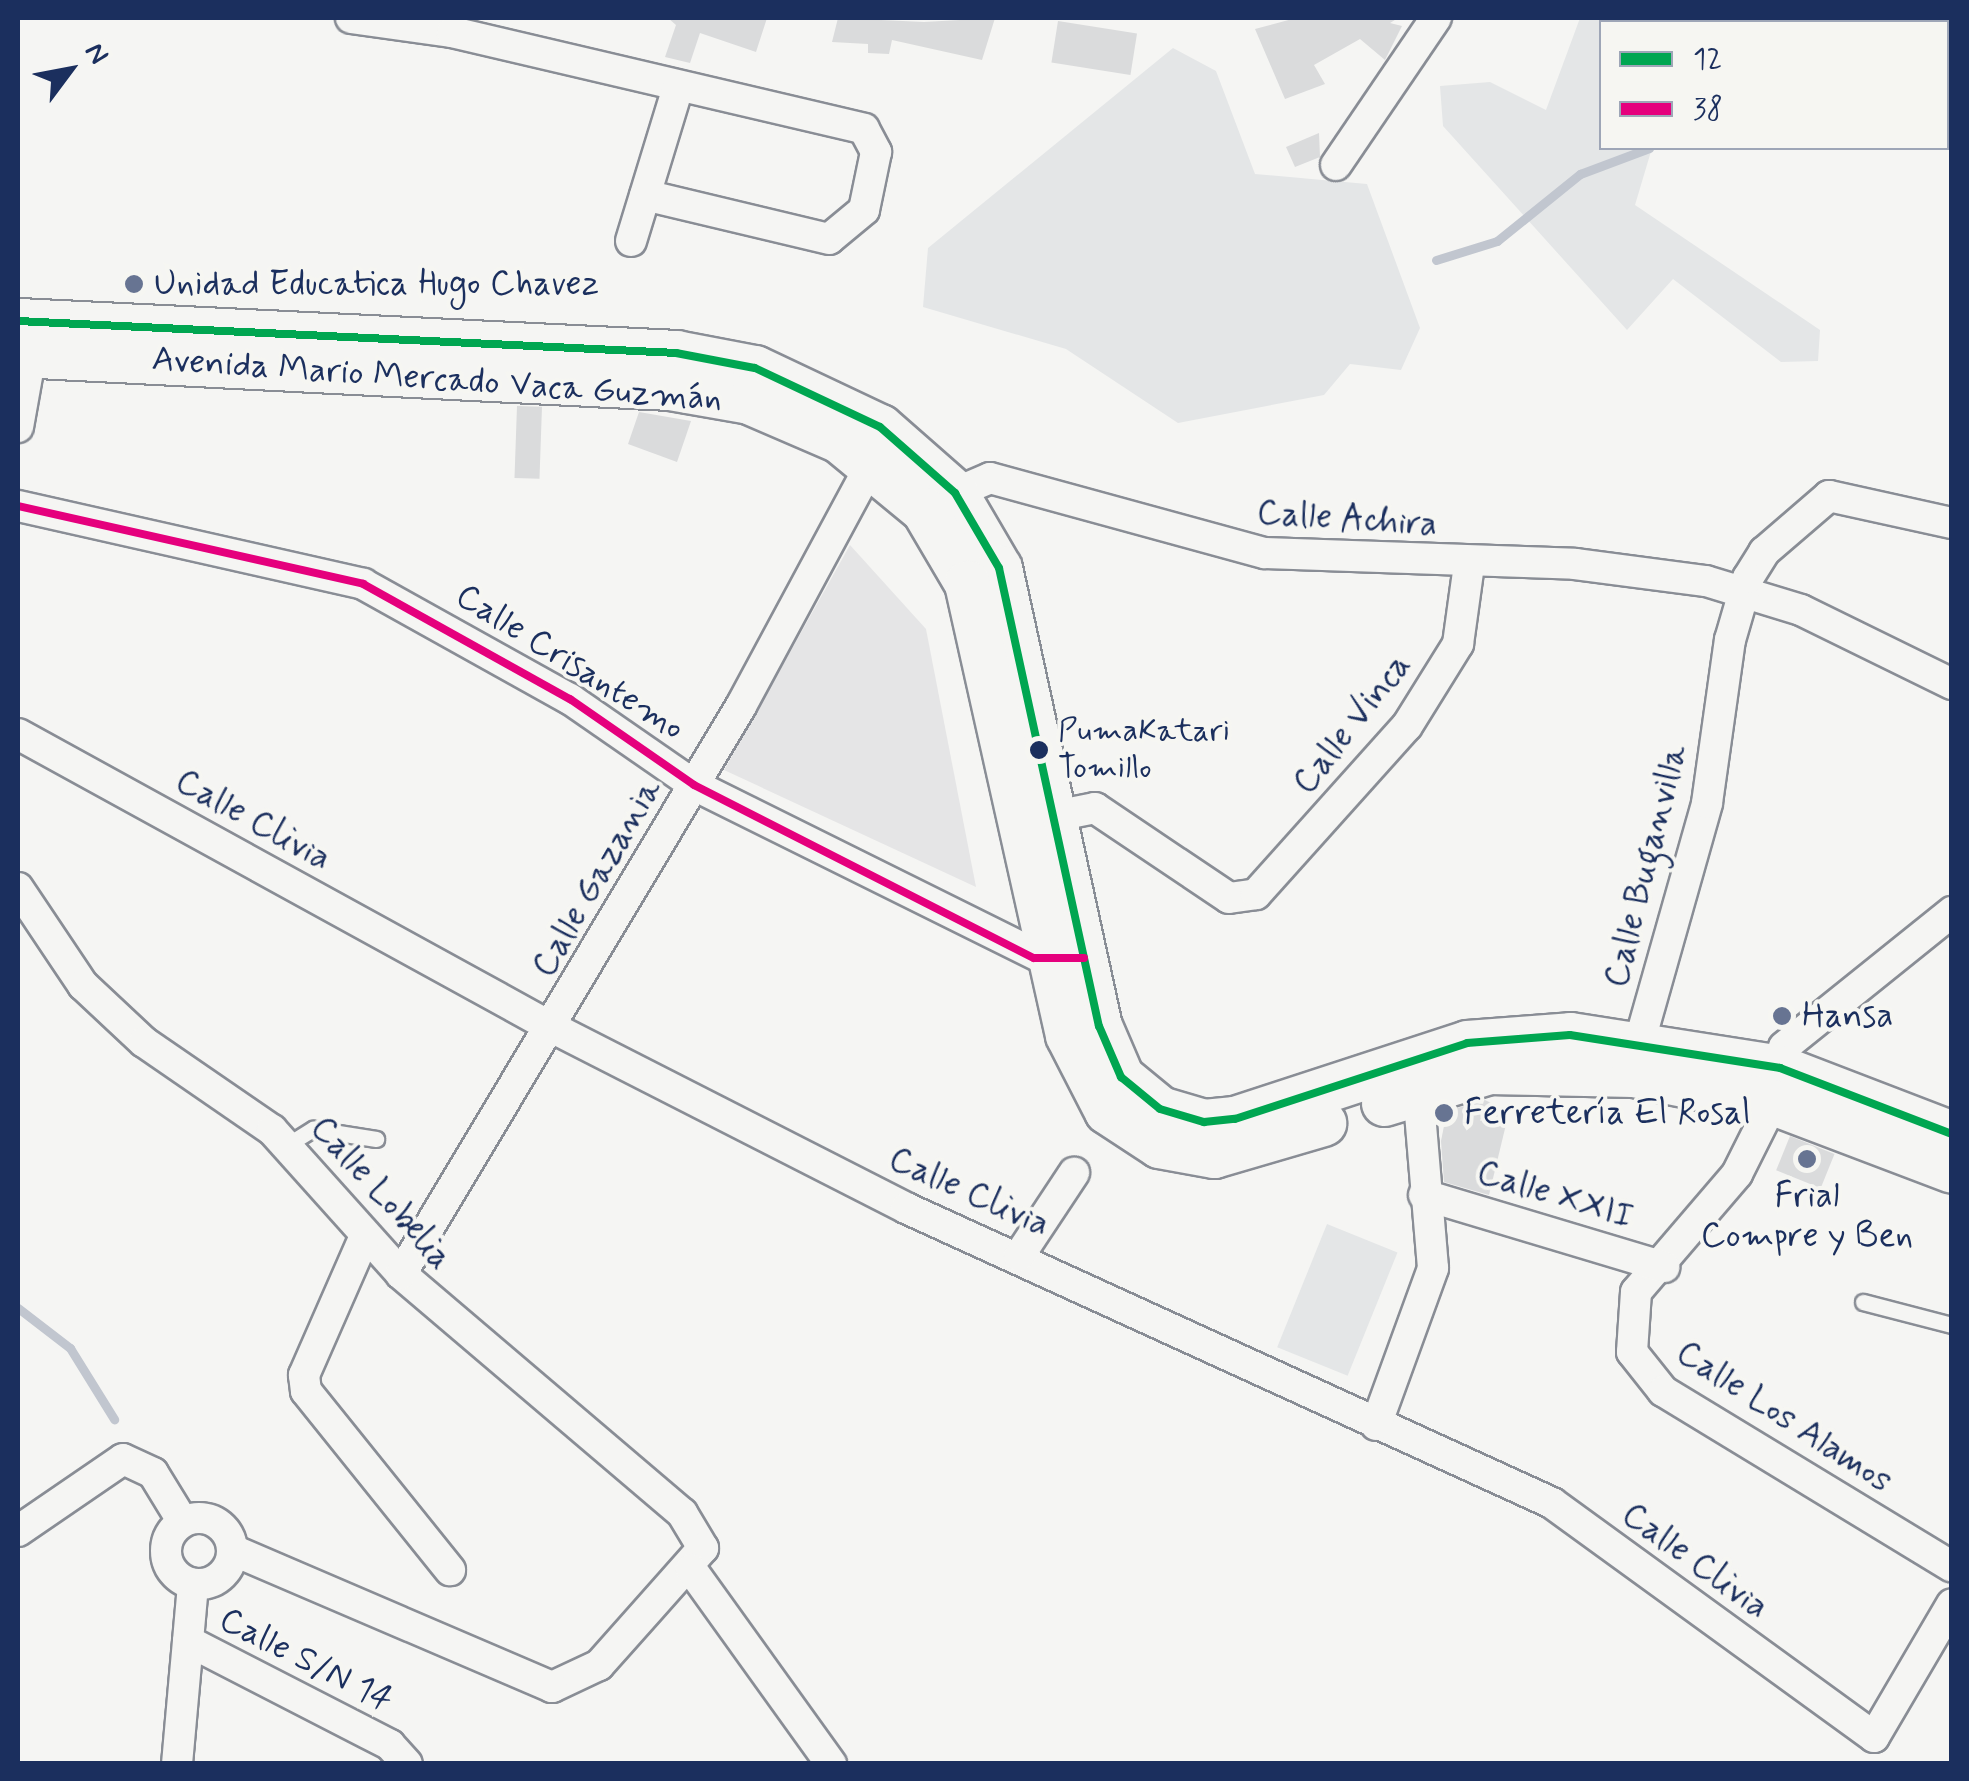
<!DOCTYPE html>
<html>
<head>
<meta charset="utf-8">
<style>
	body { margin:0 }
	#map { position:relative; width:1969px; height:1781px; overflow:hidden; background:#f5f5f3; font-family:Mynerve,sans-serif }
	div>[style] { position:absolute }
	.built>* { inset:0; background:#e5e5e6 }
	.green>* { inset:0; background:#e4e6e7; transform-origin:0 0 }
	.stream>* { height:9px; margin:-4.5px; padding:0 4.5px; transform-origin:4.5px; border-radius:4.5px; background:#c1c6cf }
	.building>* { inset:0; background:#dadbdc; transform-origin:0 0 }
	.roads { filter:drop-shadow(2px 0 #898d95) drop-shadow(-2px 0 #898d95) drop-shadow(0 2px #898d95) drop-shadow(0 -2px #898d95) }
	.lane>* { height:15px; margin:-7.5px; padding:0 7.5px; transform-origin:7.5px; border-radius:7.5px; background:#f5f5f3 }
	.street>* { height:30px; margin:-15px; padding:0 15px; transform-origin:15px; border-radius:15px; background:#f5f5f3 }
	.street>.ring { margin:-15px; padding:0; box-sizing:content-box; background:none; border:30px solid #f5f5f3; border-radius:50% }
	.primary>* { height:45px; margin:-22.5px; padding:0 22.5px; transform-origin:22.5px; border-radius:22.5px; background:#f5f5f3 }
	.bus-1>* { height:8px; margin:-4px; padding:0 4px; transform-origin:4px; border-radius:4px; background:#00a651 }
	.bus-2>* { height:8px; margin:-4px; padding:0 4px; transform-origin:4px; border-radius:4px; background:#e5007d }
	.dots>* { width:28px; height:28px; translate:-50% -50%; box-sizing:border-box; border:5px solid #f6f6f2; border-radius:50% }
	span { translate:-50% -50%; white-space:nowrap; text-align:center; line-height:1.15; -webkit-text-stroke:8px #f6f6f2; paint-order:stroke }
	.bus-label { font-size:32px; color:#1b2f5e }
	.left { translate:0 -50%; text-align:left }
	.poi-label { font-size:35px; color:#1b2f5e }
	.street-label { font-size:35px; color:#1b2f5e }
	.frame { position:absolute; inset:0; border:20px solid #1b2f5e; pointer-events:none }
	.legend { position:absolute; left:1599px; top:20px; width:350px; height:130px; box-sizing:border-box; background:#f6f6f2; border:2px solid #9ea6b7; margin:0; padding:12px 18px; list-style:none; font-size:30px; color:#1b2f5e }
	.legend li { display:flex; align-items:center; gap:20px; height:50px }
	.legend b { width:50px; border:2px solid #9ea6b7 }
	.north { position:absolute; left:20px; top:20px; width:100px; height:100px; -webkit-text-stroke:8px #f6f6f2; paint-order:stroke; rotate:58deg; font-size:28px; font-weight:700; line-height:40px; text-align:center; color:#1b2f5e }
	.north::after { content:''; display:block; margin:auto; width:35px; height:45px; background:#1b2f5e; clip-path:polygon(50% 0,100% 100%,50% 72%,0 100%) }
</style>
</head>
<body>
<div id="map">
	<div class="built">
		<i style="clip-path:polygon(850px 545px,926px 629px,976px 887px,724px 770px)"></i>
	</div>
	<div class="green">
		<i style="clip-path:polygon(1580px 18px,1666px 18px,1602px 22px,1602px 148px,1652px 148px,1635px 205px,1820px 330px,1818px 361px,1781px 362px,1673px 279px,1627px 330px,1443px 126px,1440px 86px,1490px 82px,1546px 110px)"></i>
		<i style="clip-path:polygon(1173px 48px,1216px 71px,1255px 174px,1367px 184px,1420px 328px,1401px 370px,1350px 364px,1324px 395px,1178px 423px,1066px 349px,923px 307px,928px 248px)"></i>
		<i style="left:1327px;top:1224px;width:76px;height:133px;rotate:22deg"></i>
	</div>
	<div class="stream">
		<i style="left:1946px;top:79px;width:6px;rotate:-18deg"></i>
		<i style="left:1436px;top:260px;width:64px;rotate:-17.3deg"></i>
		<i style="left:1497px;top:241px;width:107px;rotate:-38.9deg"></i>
		<i style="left:1580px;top:174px;width:74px;rotate:-20.6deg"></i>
		<i style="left:18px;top:1308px;width:66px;rotate:37.6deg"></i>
		<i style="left:70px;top:1348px;width:84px;rotate:58.2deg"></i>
	</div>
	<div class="building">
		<i style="clip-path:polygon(668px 18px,767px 18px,756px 52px,700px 33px,690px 63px,665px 57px,676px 25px)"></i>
		<i style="clip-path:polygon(838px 18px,924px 22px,995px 18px,982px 60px,892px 40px,889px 54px,868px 53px,868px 44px,832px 42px)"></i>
		<i style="clip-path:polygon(1296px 18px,1398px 18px,1390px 23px,1402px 26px,1385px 60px,1360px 39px,1314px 65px,1325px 84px,1285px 99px,1255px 29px)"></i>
		<i style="left:1058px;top:21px;width:80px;height:42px;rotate:9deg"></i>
		<i style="clip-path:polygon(1319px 133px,1320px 157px,1295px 167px,1286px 147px)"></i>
		<i style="left:517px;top:406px;width:25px;height:72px;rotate:2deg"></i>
		<i style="clip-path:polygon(639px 412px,691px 421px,677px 462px,628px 444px)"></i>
		<i style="clip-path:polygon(1485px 1100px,1509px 1112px,1489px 1195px,1444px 1182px,1441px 1141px,1447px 1111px)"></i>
		<i style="left:1790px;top:1136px;width:48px;height:37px;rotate:22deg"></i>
	</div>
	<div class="roads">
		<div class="lane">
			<i style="left:287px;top:1145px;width:31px;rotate:-32deg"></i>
			<i style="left:313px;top:1129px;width:64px;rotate:9deg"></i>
			<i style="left:1863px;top:1302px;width:92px;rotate:14.5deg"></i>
		</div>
		<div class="street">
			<i style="left:351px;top:18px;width:102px;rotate:7.9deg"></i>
			<i style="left:452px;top:32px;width:423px;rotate:13.2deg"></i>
			<i style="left:864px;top:129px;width:26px;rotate:62deg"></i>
			<i style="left:876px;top:152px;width:59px;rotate:101.7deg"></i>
			<i style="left:864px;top:210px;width:45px;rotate:140.4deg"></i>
			<i style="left:829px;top:239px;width:189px;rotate:-166.6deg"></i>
			<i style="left:1946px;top:101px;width:6px;rotate:-18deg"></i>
			<i style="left:1336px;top:165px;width:178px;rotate:-55.8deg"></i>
			<i style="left:631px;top:241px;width:157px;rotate:-73deg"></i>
			<i style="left:18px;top:427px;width:74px;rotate:-79.9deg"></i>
			<i style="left:955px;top:493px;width:38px;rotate:-23deg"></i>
			<i style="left:990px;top:478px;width:285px;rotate:15.3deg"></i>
			<i style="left:1265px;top:553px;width:310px;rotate:2deg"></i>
			<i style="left:1575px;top:564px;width:132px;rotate:7.4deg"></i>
			<i style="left:1706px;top:581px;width:99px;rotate:17deg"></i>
			<i style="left:1801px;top:610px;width:168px;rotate:26.1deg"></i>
			<i style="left:18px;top:506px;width:354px;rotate:12.7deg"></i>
			<i style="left:363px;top:584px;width:237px;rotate:29.1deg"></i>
			<i style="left:570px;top:699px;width:151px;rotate:34.7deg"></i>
			<i style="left:694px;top:785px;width:400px;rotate:26.4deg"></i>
			<i style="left:18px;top:734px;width:610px;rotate:28.79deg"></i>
			<i style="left:553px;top:1028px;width:396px;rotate:27deg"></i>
			<i style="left:906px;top:1208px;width:710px;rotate:24.54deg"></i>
			<i style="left:1552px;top:1503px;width:398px;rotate:36deg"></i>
			<i style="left:1874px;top:1737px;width:154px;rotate:-59.6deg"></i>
			<i style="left:1055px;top:816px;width:41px;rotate:-11.3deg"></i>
			<i style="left:1095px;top:808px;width:161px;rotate:33.9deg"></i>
			<i style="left:1229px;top:898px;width:27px;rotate:-8deg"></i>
			<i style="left:1256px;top:894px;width:226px;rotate:-48.1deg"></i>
			<i style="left:1407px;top:726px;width:97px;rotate:-58.1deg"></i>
			<i style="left:1458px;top:644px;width:80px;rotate:-82.1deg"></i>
			<i style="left:18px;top:888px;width:117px;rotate:56.2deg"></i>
			<i style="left:83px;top:985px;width:83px;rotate:43.1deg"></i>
			<i style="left:144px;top:1042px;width:155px;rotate:34.5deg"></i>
			<i style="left:272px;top:1130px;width:193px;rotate:48.1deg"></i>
			<i style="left:401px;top:1274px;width:369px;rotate:40.4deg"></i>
			<i style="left:682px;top:1513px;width:41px;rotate:59deg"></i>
			<i style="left:703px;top:1548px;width:157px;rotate:131.6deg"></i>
			<i style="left:599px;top:1665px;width:52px;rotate:154.9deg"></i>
			<i style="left:552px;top:1687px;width:348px;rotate:-156.8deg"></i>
			<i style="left:1639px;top:1044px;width:250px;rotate:-74.2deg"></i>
			<i style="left:1707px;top:803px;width:165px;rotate:-82deg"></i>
			<i style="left:1730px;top:640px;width:65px;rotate:-73.8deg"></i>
			<i style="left:1748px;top:578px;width:31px;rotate:-58deg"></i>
			<i style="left:1764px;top:552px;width:86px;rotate:-40.7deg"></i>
			<i style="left:1829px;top:496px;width:126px;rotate:12.4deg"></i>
			<i style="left:1780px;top:1068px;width:21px;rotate:-79deg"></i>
			<i style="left:1784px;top:1047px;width:216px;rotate:-38.8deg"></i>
			<i style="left:1773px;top:1102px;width:80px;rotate:116.6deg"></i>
			<i style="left:1737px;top:1174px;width:155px;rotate:130.6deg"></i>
			<i style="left:1636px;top:1292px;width:60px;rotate:93.8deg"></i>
			<i style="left:1632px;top:1352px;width:50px;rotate:51.5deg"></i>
			<i style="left:1663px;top:1391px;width:338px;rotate:31.3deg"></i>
			<i style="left:1424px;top:1195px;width:251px;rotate:16.7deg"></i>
			<i style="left:365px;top:1236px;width:152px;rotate:113.7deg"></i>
			<i style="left:304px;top:1375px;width:16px;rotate:83deg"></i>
			<i style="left:306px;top:1391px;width:230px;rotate:51.2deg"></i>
			<i style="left:1019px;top:1256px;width:100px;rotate:-56.5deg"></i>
			<i style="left:401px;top:1274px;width:662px;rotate:-59.1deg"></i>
			<i style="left:741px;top:706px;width:259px;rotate:-61.7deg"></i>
			<i style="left:864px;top:478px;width:21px;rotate:-14deg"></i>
			<i style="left:1376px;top:1425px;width:167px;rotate:-70deg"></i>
			<i style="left:1433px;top:1268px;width:178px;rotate:-94.8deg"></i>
			<i class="ring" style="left:166px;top:1518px;width:36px;height:36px"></i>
			<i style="left:18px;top:1531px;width:127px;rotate:-34.4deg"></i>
			<i style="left:123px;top:1459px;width:33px;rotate:25deg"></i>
			<i style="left:153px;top:1473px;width:57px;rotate:58.5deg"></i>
			<i style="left:691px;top:1569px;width:240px;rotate:54.3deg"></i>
			<i style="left:188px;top:1641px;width:227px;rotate:27.2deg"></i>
			<i style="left:390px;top:1745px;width:25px;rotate:48deg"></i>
			<i style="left:177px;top:1764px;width:181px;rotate:-84.9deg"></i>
		</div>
		<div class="primary">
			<i style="left:18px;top:321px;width:659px;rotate:2.78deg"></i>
			<i style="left:676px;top:353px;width:80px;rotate:10.8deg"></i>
			<i style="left:755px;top:368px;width:138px;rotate:25.3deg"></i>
			<i style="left:880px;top:427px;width:100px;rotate:41.3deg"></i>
			<i style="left:955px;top:493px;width:87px;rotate:59.6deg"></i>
			<i style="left:999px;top:568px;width:469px;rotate:77.7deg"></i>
			<i style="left:1099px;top:1026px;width:56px;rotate:66.7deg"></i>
			<i style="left:1121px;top:1077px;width:50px;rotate:39.4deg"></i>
			<i style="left:1160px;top:1109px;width:46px;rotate:16.5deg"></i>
			<i style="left:1204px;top:1122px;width:31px;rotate:-6deg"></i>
			<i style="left:1235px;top:1119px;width:244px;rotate:-18.1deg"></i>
			<i style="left:1467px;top:1043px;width:103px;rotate:-4.4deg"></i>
			<i style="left:1570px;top:1035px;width:213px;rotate:8.9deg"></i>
			<i style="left:1780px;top:1068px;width:184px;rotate:21deg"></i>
			<i style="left:18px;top:354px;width:653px;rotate:2.9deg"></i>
			<i style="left:670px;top:387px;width:80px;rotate:10deg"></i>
			<i style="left:749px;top:401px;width:98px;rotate:23.4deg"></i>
			<i style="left:839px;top:440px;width:110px;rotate:39.5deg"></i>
			<i style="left:924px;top:510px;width:85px;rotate:59.5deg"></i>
			<i style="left:967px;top:583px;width:463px;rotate:77.4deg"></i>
			<i style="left:1068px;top:1035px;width:85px;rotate:62.8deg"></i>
			<i style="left:1107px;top:1111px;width:62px;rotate:33.2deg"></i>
			<i style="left:1159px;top:1145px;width:56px;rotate:10.3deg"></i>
			<i style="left:1214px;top:1155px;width:114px;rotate:-16.4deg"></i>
			<i style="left:1384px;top:1103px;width:110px;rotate:-16.9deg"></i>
			<i style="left:1489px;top:1071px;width:144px;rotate:1.2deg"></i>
			<i style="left:1633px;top:1074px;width:143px;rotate:11.3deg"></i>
			<i style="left:1773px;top:1102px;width:191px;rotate:20.8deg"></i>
		</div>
	</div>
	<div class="bus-1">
		<i style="left:18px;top:321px;width:659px;rotate:2.78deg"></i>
		<i style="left:676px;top:353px;width:80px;rotate:10.8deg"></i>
		<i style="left:755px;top:368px;width:138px;rotate:25.3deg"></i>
		<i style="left:880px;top:427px;width:100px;rotate:41.3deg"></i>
		<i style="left:955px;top:493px;width:87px;rotate:59.6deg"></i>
		<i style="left:999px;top:568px;width:469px;rotate:77.7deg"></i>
		<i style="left:1099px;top:1026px;width:56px;rotate:66.7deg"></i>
		<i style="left:1121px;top:1077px;width:50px;rotate:39.4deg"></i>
		<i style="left:1160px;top:1109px;width:46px;rotate:16.5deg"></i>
		<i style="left:1204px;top:1122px;width:31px;rotate:-6deg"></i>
		<i style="left:1235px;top:1119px;width:244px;rotate:-18.1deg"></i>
		<i style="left:1467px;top:1043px;width:103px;rotate:-4.4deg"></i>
		<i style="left:1570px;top:1035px;width:213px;rotate:8.9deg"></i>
		<i style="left:1780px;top:1068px;width:184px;rotate:21deg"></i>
	</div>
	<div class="bus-2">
		<i style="left:18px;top:506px;width:354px;rotate:12.7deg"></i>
		<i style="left:363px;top:584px;width:237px;rotate:29.1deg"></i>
		<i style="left:570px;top:699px;width:151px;rotate:34.7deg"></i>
		<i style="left:694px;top:785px;width:381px;rotate:27deg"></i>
		<i style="left:1034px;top:958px;width:50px"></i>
	</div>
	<div class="dots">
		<i style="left:134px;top:284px;background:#677492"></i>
		<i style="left:1039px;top:750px;background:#1b2f5e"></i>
		<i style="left:1782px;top:1016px;background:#677492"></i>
		<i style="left:1444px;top:1113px;background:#677492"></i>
		<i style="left:1807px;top:1159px;background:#677492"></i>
	</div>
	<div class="bus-label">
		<span class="left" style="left:1058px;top:750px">PumaKatari<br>Tomillo</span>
	</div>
	<div class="poi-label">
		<span class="left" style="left:154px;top:284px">Unidad Educatica Hugo Chavez</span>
		<span class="left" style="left:1802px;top:1016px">Hansa</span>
		<span class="left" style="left:1464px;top:1113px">Ferretería El Rosal</span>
		<span style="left:1807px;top:1216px">Frial<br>Compre y Ben</span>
	</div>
	<div class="street-label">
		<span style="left:437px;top:379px;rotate:4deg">Avenida Mario Mercado Vaca Guzmán</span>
		<span style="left:1347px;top:519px;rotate:4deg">Calle Achira</span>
		<span style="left:570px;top:662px;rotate:32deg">Calle Crisantemo</span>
		<span style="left:1352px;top:724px;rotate:-52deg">Calle Vinca</span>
		<span style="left:253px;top:820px;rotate:29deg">Calle Clivia</span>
		<span style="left:1646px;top:866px;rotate:-76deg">Calle Buganvilla</span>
		<span style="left:597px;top:878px;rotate:-60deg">Calle Gazania</span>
		<span style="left:969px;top:1192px;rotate:24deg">Calle Clivia</span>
		<span style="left:381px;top:1193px;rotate:48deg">Calle Lobelia</span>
		<span style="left:1555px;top:1195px;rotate:17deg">Calle XXII</span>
		<span style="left:1784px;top:1417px;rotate:33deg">Calle Los Alamos</span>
		<span style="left:1695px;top:1561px;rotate:36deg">Calle Clivia</span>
		<span style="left:306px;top:1660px;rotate:27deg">Calle S/N 14</span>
	</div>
	<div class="frame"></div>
	<ul class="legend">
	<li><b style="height:12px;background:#00a651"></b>12</li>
	<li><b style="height:12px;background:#e5007d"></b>38</li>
	</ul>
	<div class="north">N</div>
</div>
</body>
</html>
